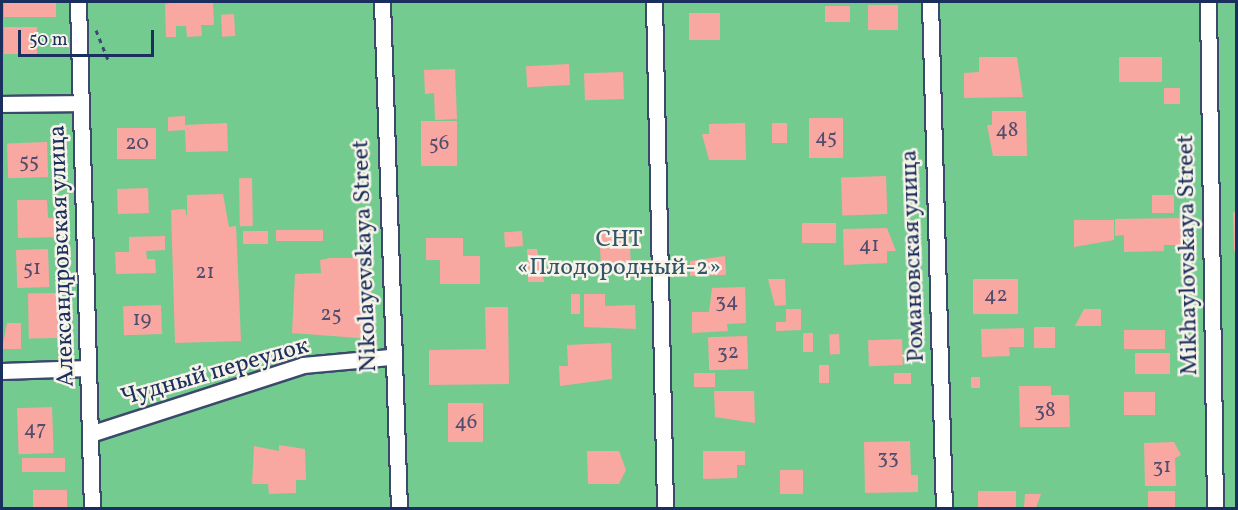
<!DOCTYPE html>
<html>
<head>
<meta charset="utf-8">
<style>
	body { margin:0 }
	#map { position:relative; width:1238px; height:510px; overflow:hidden; background:#f2dcbd; font-family:Vollkorn,serif }
	div>[style] { position:absolute }
	.green>* { inset:0; background:#74cb90; transform-origin:0 0 }
	.building>* { inset:0; background:#f8a8a1; transform-origin:0 0 }
	.path>* { height:3px; margin-top:-1.5px; transform-origin:0; background:repeating-linear-gradient(90deg,#3b496c 0 4.5px,transparent 0 9px) }
	.roads { filter:drop-shadow(2px 0 #3b496c) drop-shadow(-2px 0 #3b496c) drop-shadow(0 2px #3b496c) drop-shadow(0 -2px #3b496c) }
	.minor>* { height:15px; margin:-7.5px; padding:0 7.5px; transform-origin:7.5px; border-radius:7.5px; background:#fff }
	span { translate:-50% -50%; white-space:nowrap; text-align:center; line-height:1.15; -webkit-text-stroke:5px #f7f3e8; paint-order:stroke }
	.number-label { font-size:21px; color:#524d6f }
	.number-label span { -webkit-text-stroke-width:0 }
	.park-label { font-size:24px; color:#31566a }
	.street-label { font-size:24px; color:#1b2f5e }
	.frame { position:absolute; inset:0; border:3px solid #1b2f5e; pointer-events:none }
	.scale { position:absolute; left:18px; top:30px; width:136px; height:27px; box-sizing:border-box; border:3px solid #1b2f5e; border-top:0; padding-left:8px; font-size:18px; line-height:21px; white-space:nowrap; color:#1b2f5e; -webkit-text-stroke:4px #f7f3e8; paint-order:stroke }
</style>
</head>
<body>
<div id="map">
	<div class="green">
		<i style="left:2px;top:2px;width:1234px;height:506px"></i>
	</div>
	<div class="building">
		<i style="left:4px;top:2px;width:52px;height:15px"></i>
		<i style="clip-path:polygon(175px 2px,213px 2px,214px 25px,201px 25px,202px 36px,187px 37px,186px 26px,176px 26px,176px 37px,166px 37px,165px 4px)"></i>
		<i style="left:868px;top:5px;width:30px;height:25px"></i>
		<i style="left:825px;top:6px;width:25px;height:16px"></i>
		<i style="left:689px;top:13px;width:31px;height:27px"></i>
		<i style="left:234px;top:14px;width:22px;height:13px;rotate:87deg"></i>
		<i style="left:4px;top:27px;width:33px;height:27px"></i>
		<i style="clip-path:polygon(979px 57px,1017px 57px,1023px 97px,964px 98px,964px 73px,979px 72px)"></i>
		<i style="left:1119px;top:57px;width:43px;height:25px"></i>
		<i style="left:569px;top:64px;width:21px;height:43px;rotate:87deg"></i>
		<i style="clip-path:polygon(455px 69px,457px 119px,435px 120px,434px 93px,425px 94px,424px 70px)"></i>
		<i style="left:623px;top:72px;width:27px;height:39px;rotate:88deg"></i>
		<i style="left:1164px;top:88px;width:16px;height:16px"></i>
		<i style="clip-path:polygon(992px 111px,1026px 111px,1027px 156px,993px 156px,987px 125px,992px 125px)"></i>
		<i style="clip-path:polygon(185px 116px,185px 125px,227px 123px,228px 151px,186px 152px,185px 130px,168px 131px,168px 117px)"></i>
		<i style="left:809px;top:118px;width:34px;height:40px"></i>
		<i style="left:457px;top:121px;width:45px;height:36px;rotate:90deg"></i>
		<i style="clip-path:polygon(745px 123px,746px 160px,709px 160px,702px 134px,709px 134px,709px 124px)"></i>
		<i style="left:772px;top:123px;width:15px;height:20px"></i>
		<i style="left:156px;top:128px;width:31px;height:39px;rotate:90deg"></i>
		<i style="left:47px;top:142px;width:35px;height:40px;rotate:88deg"></i>
		<i style="left:886px;top:176px;width:38px;height:45px;rotate:88deg"></i>
		<i style="left:252px;top:178px;width:48px;height:13px;rotate:89deg"></i>
		<i style="left:148px;top:188px;width:25px;height:31px;rotate:88deg"></i>
		<i style="clip-path:polygon(223px 194px,229px 227px,236px 226px,241px 341px,175px 343px,171px 210px,185px 209px,187px 218px,187px 195px)"></i>
		<i style="left:1152px;top:195px;width:22px;height:18px"></i>
		<i style="clip-path:polygon(17px 200px,47px 200px,48px 218px,61px 218px,61px 237px,18px 238px)"></i>
		<i style="clip-path:polygon(1233px 212px,1236px 212px,1236px 251px,1234px 251px)"></i>
		<i style="clip-path:polygon(1181px 218px,1181px 245px,1164px 245px,1164px 251px,1124px 252px,1124px 235px,1115px 236px,1115px 219px)"></i>
		<i style="clip-path:polygon(1074px 220px,1114px 220px,1114px 240px,1074px 247px)"></i>
		<i style="left:836px;top:223px;width:20px;height:34px;rotate:90deg"></i>
		<i style="left:629px;top:228px;width:42px;height:30px;rotate:87deg"></i>
		<i style="clip-path:polygon(887px 228px,896px 251px,887px 251px,887px 263px,844px 265px,843px 229px)"></i>
		<i style="left:323px;top:230px;width:11px;height:47px;rotate:90deg"></i>
		<i style="left:243px;top:231px;width:25px;height:13px"></i>
		<i style="left:522px;top:231px;width:15px;height:18px;rotate:86deg"></i>
		<i style="clip-path:polygon(165px 236px,165px 250px,146px 251px,147px 259px,155px 259px,156px 273px,116px 274px,115px 252px,129px 252px,129px 237px)"></i>
		<i style="clip-path:polygon(426px 238px,463px 238px,463px 256px,480px 256px,480px 284px,440px 284px,440px 260px,426px 260px)"></i>
		<i style="left:48px;top:249px;width:38px;height:32px;rotate:88deg"></i>
		<i style="clip-path:polygon(527px 249px,537px 249px,544px 282px,528px 282px)"></i>
		<i style="clip-path:polygon(725px 256px,726px 275px,690px 276px,690px 261px)"></i>
		<i style="clip-path:polygon(330px 258px,370px 258px,372px 339px,292px 333px,295px 274px,321px 273px,320px 260px)"></i>
		<i style="clip-path:polygon(768px 279px,785px 279px,786px 305px,775px 306px)"></i>
		<i style="left:973px;top:279px;width:45px;height:35px"></i>
		<i style="clip-path:polygon(745px 287px,746px 323px,727px 324px,728px 331px,692px 333px,692px 312px,709px 312px,712px 288px)"></i>
		<i style="left:57px;top:293px;width:45px;height:29px;rotate:89deg"></i>
		<i style="left:571px;top:294px;width:9px;height:20px"></i>
		<i style="clip-path:polygon(584px 294px,605px 294px,605px 306px,635px 305px,636px 329px,584px 327px)"></i>
		<i style="left:161px;top:305px;width:29px;height:38px;rotate:88deg"></i>
		<i style="clip-path:polygon(485px 307px,508px 307px,509px 384px,429px 385px,429px 350px,486px 349px)"></i>
		<i style="clip-path:polygon(786px 309px,801px 309px,801px 330px,776px 331px,776px 322px,786px 322px)"></i>
		<i style="clip-path:polygon(1084px 309px,1101px 309px,1101px 326px,1075px 326px)"></i>
		<i style="clip-path:polygon(7px 323px,21px 323px,21px 349px,2px 349px)"></i>
		<i style="left:1055px;top:327px;width:21px;height:21px;rotate:90deg"></i>
		<i style="clip-path:polygon(1024px 328px,1024px 347px,1009px 347px,1010px 356px,982px 357px,981px 329px)"></i>
		<i style="left:1124px;top:330px;width:41px;height:19px"></i>
		<i style="left:803px;top:333px;width:10px;height:19px"></i>
		<i style="left:839px;top:334px;width:20px;height:10px;rotate:87deg"></i>
		<i style="left:747px;top:336px;width:33px;height:39px;rotate:88deg"></i>
		<i style="left:902px;top:339px;width:26px;height:34px;rotate:88deg"></i>
		<i style="clip-path:polygon(611px 343px,612px 379px,560px 386px,559px 366px,568px 366px,567px 345px)"></i>
		<i style="left:1170px;top:353px;width:21px;height:35px;rotate:90deg"></i>
		<i style="left:819px;top:365px;width:10px;height:18px"></i>
		<i style="left:715px;top:373px;width:14px;height:21px;rotate:90deg"></i>
		<i style="left:894px;top:373px;width:17px;height:11px"></i>
		<i style="left:980px;top:377px;width:11px;height:9px;rotate:90deg"></i>
		<i style="clip-path:polygon(1019px 386px,1051px 386px,1051px 395px,1069px 395px,1070px 427px,1020px 427px)"></i>
		<i style="clip-path:polygon(714px 391px,754px 391px,755px 423px,715px 417px)"></i>
		<i style="left:1124px;top:392px;width:31px;height:23px"></i>
		<i style="left:448px;top:403px;width:35px;height:39px"></i>
		<i style="left:52px;top:407px;width:46px;height:35px;rotate:88deg"></i>
		<i style="clip-path:polygon(910px 441px,911px 475px,918px 475px,918px 492px,865px 493px,864px 442px)"></i>
		<i style="clip-path:polygon(1174px 442px,1181px 455px,1175px 458px,1176px 486px,1145px 486px,1144px 443px)"></i>
		<i style="clip-path:polygon(279px 445px,305px 449px,306px 480px,296px 480px,296px 493px,269px 494px,268px 484px,252px 484px,254px 446px,279px 451px)"></i>
		<i style="clip-path:polygon(587px 451px,619px 451px,626px 470px,619px 484px,588px 484px)"></i>
		<i style="clip-path:polygon(703px 451px,745px 451px,745px 465px,737px 465px,737px 478px,703px 479px)"></i>
		<i style="left:22px;top:458px;width:43px;height:14px"></i>
		<i style="left:780px;top:470px;width:23px;height:24px"></i>
		<i style="left:33px;top:490px;width:34px;height:18px"></i>
		<i style="left:1016px;top:491px;width:17px;height:38px;rotate:90deg"></i>
		<i style="left:1148px;top:491px;width:27px;height:17px"></i>
		<i style="clip-path:polygon(1025px 494px,1041px 494px,1036px 508px,1024px 508px)"></i>
	</div>
	<div class="path">
		<i style="left:96px;top:30px;width:32px;rotate:68deg"></i>
	</div>
	<div class="roads">
		<div class="minor">
			<i style="left:78px;top:2px;width:506px;rotate:88.42deg"></i>
			<i style="left:382px;top:2px;width:506px;rotate:88.08deg"></i>
			<i style="left:654px;top:2px;width:506px;rotate:88.75deg"></i>
			<i style="left:930px;top:2px;width:506px;rotate:88.42deg"></i>
			<i style="left:1208px;top:2px;width:506px;rotate:89.21deg"></i>
			<i style="left:2px;top:104px;width:79px;rotate:-0.7deg"></i>
			<i style="left:2px;top:371px;width:86px;rotate:-2deg"></i>
			<i style="left:90px;top:434px;width:224px;rotate:-17.9deg"></i>
			<i style="left:303px;top:365px;width:87px;rotate:-5.3deg"></i>
		</div>
	</div>
	<div class="number-label">
		<span style="left:1007px;top:131px">48</span>
		<span style="left:826px;top:138px">45</span>
		<span style="left:137px;top:144px">20</span>
		<span style="left:439px;top:144px">56</span>
		<span style="left:29px;top:162px">55</span>
		<span style="left:869px;top:246px">41</span>
		<span style="left:32px;top:269px">51</span>
		<span style="left:205px;top:273px">21</span>
		<span style="left:996px;top:296px">42</span>
		<span style="left:727px;top:302px">34</span>
		<span style="left:331px;top:315px">25</span>
		<span style="left:142px;top:320px">19</span>
		<span style="left:728px;top:353px">32</span>
		<span style="left:1045px;top:411px">38</span>
		<span style="left:466px;top:423px">46</span>
		<span style="left:35px;top:430px">47</span>
		<span style="left:888px;top:458px">33</span>
		<span style="left:1162px;top:467px">31</span>
	</div>
	<div class="park-label">
		<span style="left:619px;top:255px">СНТ<br>«Плодородный-2»</span>
	</div>
	<div class="street-label">
		<span style="left:1189px;top:255px;rotate:-91deg">Mikhaylovskaya Street</span>
		<span style="left:63px;top:256px;rotate:-92deg">Александровская улица</span>
		<span style="left:366px;top:256px;rotate:-92deg">Nikolayevskaya Street</span>
		<span style="left:914px;top:256px;rotate:-92deg">Романовская улица</span>
		<span style="left:215px;top:373px;rotate:-16deg">Чудный переулок</span>
	</div>
	<div class="frame"></div>
	<div class="scale">50 m</div>
</div>
</body>
</html>
